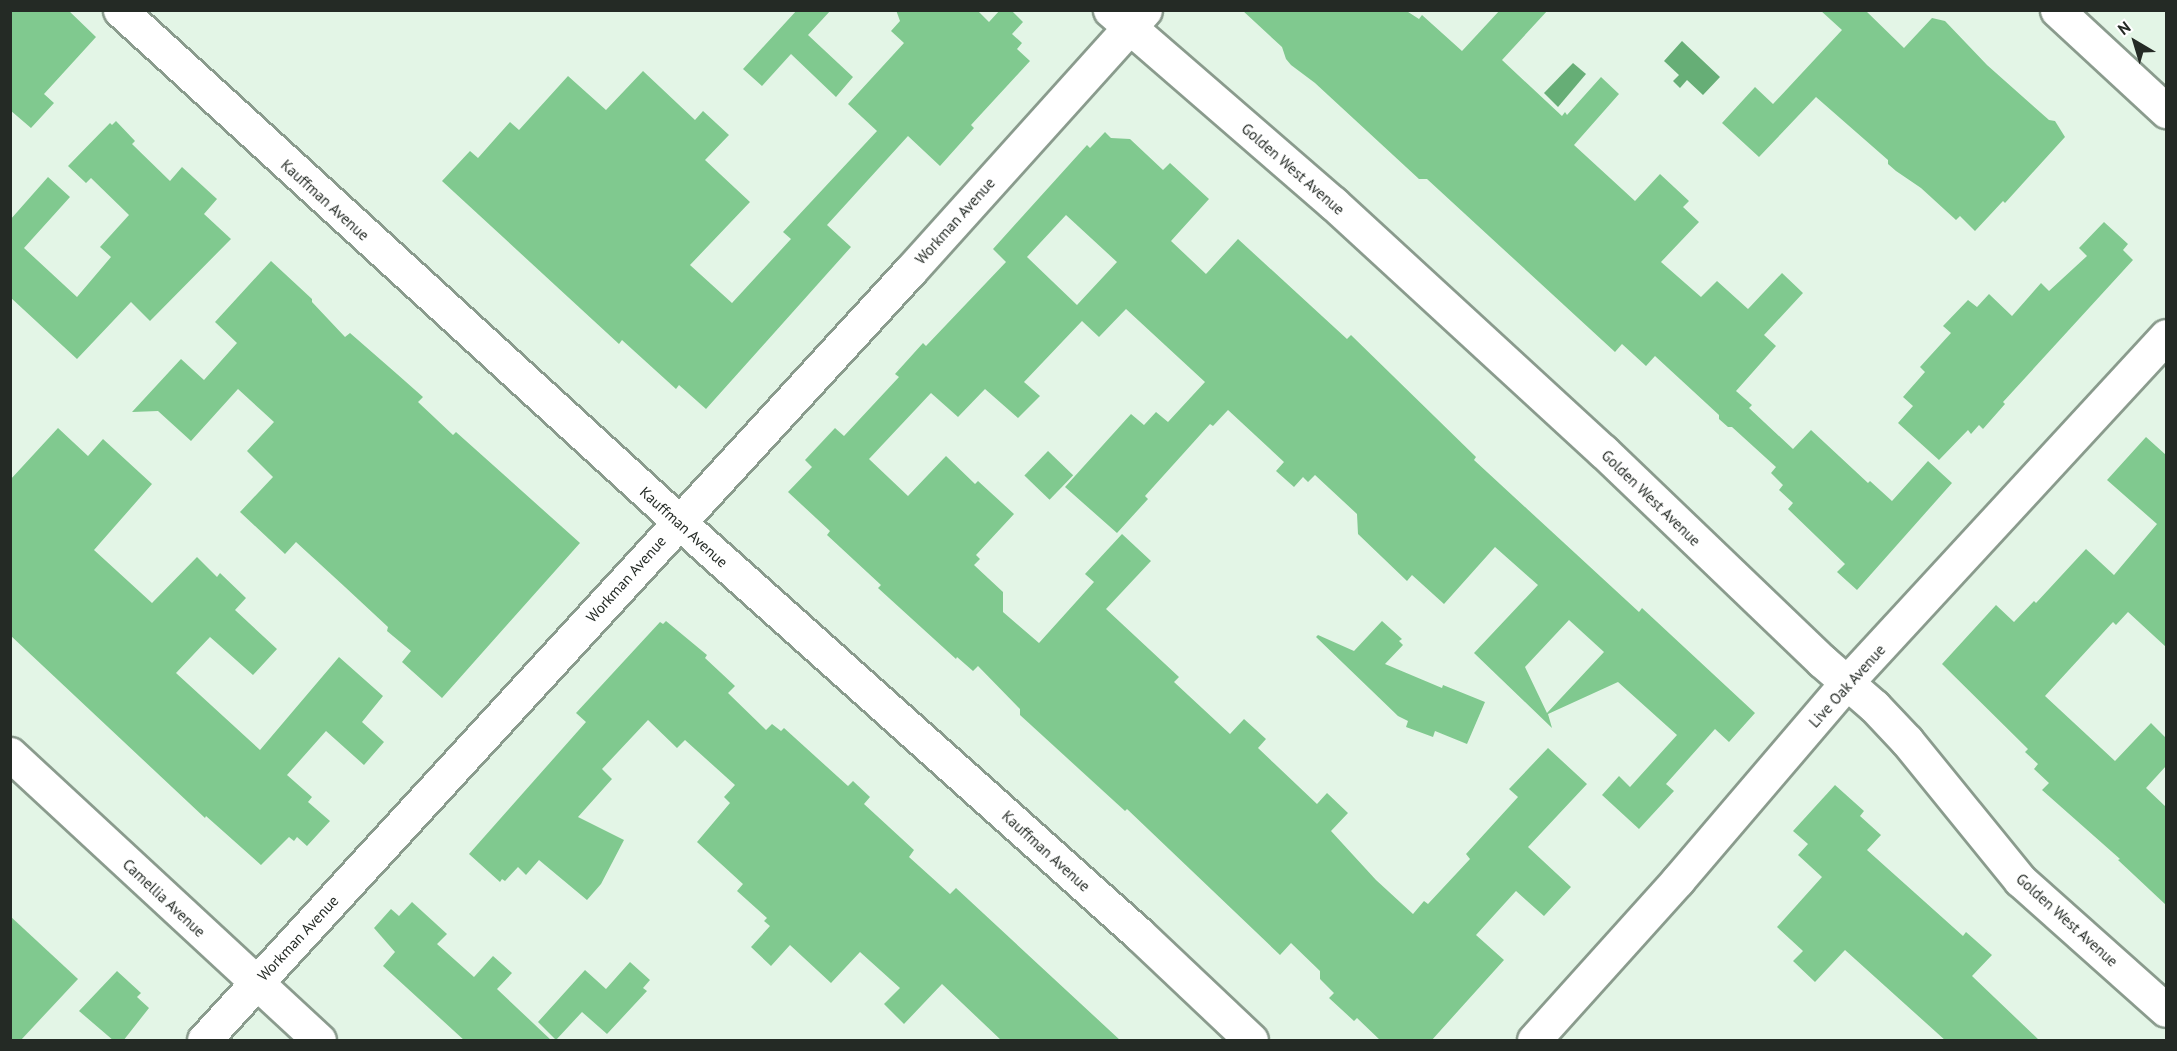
<!DOCTYPE html>
<html>
<head>
<meta charset="utf-8">
<style>
	body { margin:0 }
	#map { position:relative; width:2177px; height:1051px; overflow:hidden; background:#e3f5e6; font-family:"PT Sans",sans-serif }
	div>[style] { position:absolute }
	.water>* { inset:0; background:#66ae76 }
	.building>* { inset:0; background:#80c98f; transform-origin:0 0 }
	.roads { filter:drop-shadow(2px 0 #8a9b8d) drop-shadow(-2px 0 #8a9b8d) drop-shadow(0 2px #8a9b8d) drop-shadow(0 -2px #8a9b8d) }
	.minor>* { height:33px; margin:-16.5px; padding:0 16.5px; transform-origin:16.5px; border-radius:16.5px; background:#fff }
	span { translate:-50% -50%; white-space:nowrap; text-align:center; line-height:1.15; -webkit-text-stroke:4.5px #fff; paint-order:stroke }
	.street-label { font-size:15px; color:#242a25 }
	.frame { position:absolute; inset:0; border:12px solid #242a25; pointer-events:none }
	.north { position:absolute; left:2105px; top:12px; width:60px; height:60px; -webkit-text-stroke:4px #fff; paint-order:stroke; rotate:322deg; font-size:16px; font-weight:700; line-height:24px; text-align:center; color:#242a25 }
	.north::after { content:''; display:block; margin:auto; width:21px; height:27px; background:#242a25; clip-path:polygon(50% 0,100% 100%,50% 72%,0 100%) }
</style>
</head>
<body>
<div id="map">
	<div class="water">
		<i style="clip-path:polygon(1682px 41px,1720px 77px,1703px 95px,1687px 80px,1680px 88px,1673px 81px,1679px 75px,1664px 61px)"></i>
		<i style="clip-path:polygon(1573px 63px,1586px 74px,1558px 107px,1544px 93px)"></i>
	</div>
	<div class="building">
		<i style="clip-path:polygon(10px 10px,68px 10px,96px 37px,44px 94px,54px 103px,31px 128px,10px 110px)"></i>
		<i style="clip-path:polygon(797px 10px,831px 10px,808px 35px,853px 77px,836px 97px,791px 54px,762px 86px,743px 69px)"></i>
		<i style="clip-path:polygon(896px 10px,977px 10px,989px 22px,1000px 10px,1011px 10px,1023px 22px,1012px 34px,1022px 43px,1017px 49px,1030px 61px,971px 125px,974px 128px,940px 166px,908px 136px,827px 225px,851px 247px,706px 409px,679px 385px,676px 389px,622px 340px,619px 344px,442px 181px,470px 151px,478px 158px,510px 122px,519px 130px,568px 76px,606px 110px,643px 71px,695px 120px,703px 111px,729px 135px,705px 160px,750px 202px,690px 265px,732px 303px,791px 239px,783px 232px,877px 131px,848px 104px,904px 43px,891px 31px,900px 21px)"></i>
		<i style="clip-path:polygon(1242px 10px,1405px 10px,1419px 19px,1422px 15px,1462px 51px,1500px 10px,1548px 10px,1502px 60px,1562px 116px,1565px 112px,1567px 115px,1601px 77px,1619px 94px,1574px 145px,1635px 201px,1660px 174px,1689px 201px,1683px 207px,1699px 222px,1661px 262px,1701px 297px,1717px 281px,1748px 309px,1782px 273px,1803px 293px,1764px 335px,1776px 346px,1736px 391px,1752px 405px,1749px 408px,1793px 449px,1811px 430px,1868px 483px,1870px 481px,1892px 501px,1928px 461px,1952px 483px,1857px 590px,1837px 572px,1845px 564px,1788px 509px,1793px 503px,1779px 490px,1783px 485px,1771px 473px,1776px 467px,1732px 427px,1728px 427px,1719px 419px,1719px 415px,1655px 356px,1646px 366px,1622px 344px,1615px 352px,1427px 179px,1419px 179px,1315px 83px,1291px 65px,1286px 59px,1282px 47px)"></i>
		<i style="clip-path:polygon(1820px 10px,1865px 10px,1904px 48px,1932px 18px,1945px 21px,1987px 65px,2049px 120px,2055px 121px,2065px 137px,2005px 203px,2003px 201px,1975px 231px,1960px 216px,1956px 220px,1921px 188px,1896px 171px,1888px 164px,1888px 160px,1816px 97px,1759px 157px,1722px 123px,1755px 87px,1773px 104px,1842px 30px)"></i>
		<i style="clip-path:polygon(116px 121px,135px 141px,132px 144px,170px 181px,182px 167px,217px 199px,204px 214px,231px 239px,150px 321px,131px 302px,77px 359px,10px 297px,10px 220px,48px 177px,70px 197px,24px 248px,77px 297px,111px 257px,100px 247px,129px 215px,91px 178px,86px 183px,68px 166px,110px 123px,112px 125px)"></i>
		<i style="clip-path:polygon(evenodd,1105px 132px,1111px 138px,1130px 139px,1163px 170px,1170px 163px,1209px 199px,1171px 241px,1206px 274px,1238px 239px,1347px 339px,1351px 335px,1476px 457px,1474px 460px,1639px 612px,1642px 608px,1755px 713px,1729px 742px,1715px 729px,1666px 784px,1674px 791px,1639px 829px,1602px 795px,1619px 776px,1630px 787px,1677px 735px,1618px 682px,1548px 714px,1552px 728px,1474px 653px,1538px 585px,1495px 547px,1444px 604px,1412px 575px,1407px 581px,1358px 534px,1357px 514px,1315px 475px,1308px 482px,1303px 477px,1294px 487px,1276px 471px,1284px 462px,1228px 410px,1213px 426px,1210px 424px,1145px 496px,1148px 499px,1117px 533px,1065px 487px,1131px 414px,1144px 425px,1156px 412px,1168px 422px,1205px 382px,1126px 309px,1099px 337px,1082px 321px,1024px 382px,1040px 396px,1018px 418px,985px 389px,958px 417px,931px 393px,869px 459px,908px 496px,946px 456px,975px 484px,978px 481px,1014px 514px,976px 555px,980px 559px,974px 565px,1003px 592px,1003px 612px,1039px 643px,1094px 582px,1085px 574px,1122px 534px,1151px 561px,1106px 609px,1179px 677px,1174px 682px,1230px 734px,1244px 719px,1266px 739px,1258px 748px,1317px 804px,1327px 793px,1348px 813px,1331px 831px,1376px 880px,1413px 914px,1424px 901px,1428px 904px,1470px 859px,1466px 854px,1518px 797px,1509px 789px,1548px 748px,1587px 784px,1528px 847px,1571px 887px,1544px 916px,1516px 891px,1476px 935px,1504px 960px,1431px 1041px,1381px 1041px,1357px 1018px,1354px 1021px,1329px 998px,1334px 993px,1320px 979px,1320px 971px,1291px 943px,1280px 955px,1127px 809px,1125px 811px,1020px 715px,1020px 709px,978px 666px,973px 671px,957px 657px,956px 659px,878px 588px,881px 585px,827px 535px,830px 531px,788px 492px,812px 467px,805px 460px,835px 428px,844px 436px,899px 377px,895px 374px,923px 343px,926px 346px,1006px 262px,993px 249px,1087px 145px,1090px 148px,1105px 132px,1066px 215px,1117px 262px,1077px 305px,1027px 257px,1066px 215px,1105px 132px,1569px 620px,1604px 652px,1547px 713px,1525px 667px,1569px 620px)"></i>
		<i style="clip-path:polygon(2104px 222px,2128px 244px,2123px 250px,2133px 260px,2003px 402px,2005px 404px,1983px 429px,1979px 425px,1971px 434px,1968px 430px,1939px 460px,1898px 423px,1913px 406px,1903px 397px,1925px 372px,1920px 367px,1951px 333px,1943px 326px,1968px 300px,1977px 307px,1989px 294px,2012px 316px,2041px 283px,2049px 291px,2087px 256px,2079px 248px)"></i>
		<i style="clip-path:polygon(271px 261px,312px 299px,312px 302px,345px 337px,350px 333px,397px 374px,423px 397px,418px 402px,453px 435px,456px 432px,580px 543px,442px 698px,402px 662px,411px 651px,387px 631px,388px 627px,345px 587px,296px 542px,285px 554px,240px 512px,273px 477px,247px 451px,274px 422px,238px 389px,191px 441px,158px 411px,132px 412px,181px 359px,204px 380px,237px 343px,215px 322px)"></i>
		<i style="clip-path:polygon(58px 428px,88px 456px,103px 439px,152px 484px,94px 550px,152px 603px,197px 557px,217px 577px,220px 573px,246px 598px,235px 610px,277px 649px,253px 675px,210px 637px,176px 673px,260px 750px,339px 657px,383px 696px,362px 722px,384px 742px,364px 765px,326px 731px,287px 775px,312px 797px,308px 802px,330px 821px,307px 846px,297px 837px,294px 841px,289px 837px,261px 865px,206px 816px,205px 818px,10px 635px,10px 480px)"></i>
		<i style="clip-path:polygon(2146px 437px,2166px 455px,2166px 647px,2128px 612px,2116px 625px,2113px 622px,2045px 696px,2115px 761px,2151px 723px,2166px 738px,2166px 766px,2146px 788px,2166px 807px,2166px 905px,2118px 860px,2120px 859px,2042px 790px,2049px 783px,2034px 769px,2038px 764px,2025px 752px,2028px 749px,1942px 664px,1996px 605px,2014px 622px,2034px 601px,2036px 603px,2086px 549px,2114px 575px,2157px 524px,2107px 480px)"></i>
		<i style="left:1048px;top:451px;width:35px;height:34px;rotate:44deg"></i>
		<i style="clip-path:polygon(666px 621px,707px 655px,705px 658px,735px 686px,728px 693px,766px 730px,772px 724px,781px 731px,784px 728px,848px 786px,853px 781px,870px 797px,864px 804px,914px 850px,909px 857px,950px 894px,956px 888px,1121px 1041px,1002px 1041px,942px 984px,904px 1024px,884px 1004px,900px 988px,860px 952px,831px 983px,790px 945px,771px 966px,751px 947px,770px 926px,764px 921px,767px 918px,737px 891px,743px 884px,697px 842px,730px 803px,724px 797px,735px 785px,685px 740px,677px 748px,648px 720px,602px 769px,612px 779px,578px 817px,624px 840px,601px 884px,587px 900px,539px 860px,526px 875px,518px 867px,505px 881px,502px 879px,500px 882px,469px 854px,586px 722px,576px 713px,660px 622px,663px 624px)"></i>
		<i style="clip-path:polygon(1382px 621px,1402px 639px,1399px 641px,1403px 645px,1385px 664px,1442px 688px,1443px 685px,1485px 702px,1467px 744px,1435px 731px,1433px 737px,1406px 727px,1408px 721px,1398px 716px,1316px 637px,1318px 635px,1354px 651px)"></i>
		<i style="clip-path:polygon(1835px 785px,1864px 811px,1860px 816px,1881px 835px,1867px 850px,1963px 936px,1966px 932px,1992px 955px,1972px 976px,2040px 1041px,1946px 1041px,1845px 950px,1815px 982px,1793px 961px,1803px 951px,1777px 927px,1822px 877px,1798px 855px,1808px 844px,1793px 831px)"></i>
		<i style="clip-path:polygon(412px 902px,447px 934px,437px 944px,474px 977px,493px 956px,512px 973px,497px 989px,552px 1041px,465px 1041px,383px 966px,395px 952px,374px 928px,391px 909px,399px 916px)"></i>
		<i style="clip-path:polygon(10px 916px,78px 979px,20px 1041px,10px 1041px)"></i>
		<i style="clip-path:polygon(630px 962px,650px 980px,643px 988px,647px 991px,607px 1034px,582px 1012px,556px 1040px,538px 1022px,585px 970px,606px 989px)"></i>
		<i style="clip-path:polygon(117px 971px,141px 993px,137px 997px,149px 1008px,123px 1041px,114px 1041px,79px 1011px)"></i>
	</div>
	<div class="roads">
		<div class="minor">
			<i style="left:120px;top:10px;width:786px;rotate:42.47deg"></i>
			<i style="left:700px;top:541px;width:589px;rotate:41.84deg"></i>
			<i style="left:1139px;top:934px;width:154px;rotate:43.4deg"></i>
			<i style="left:1110px;top:10px;width:295px;rotate:40.9deg"></i>
			<i style="left:1333px;top:203px;width:367px;rotate:42.6deg"></i>
			<i style="left:1603px;top:451px;width:303px;rotate:43.8deg"></i>
			<i style="left:1822px;top:661px;width:69px;rotate:40.9deg"></i>
			<i style="left:1874px;top:706px;width:48px;rotate:46.7deg"></i>
			<i style="left:1907px;top:741px;width:179px;rotate:50.9deg"></i>
			<i style="left:2020px;top:880px;width:195px;rotate:41.7deg"></i>
			<i style="left:2057px;top:10px;width:149px;rotate:42.8deg"></i>
			<i style="left:10px;top:754px;width:421px;rotate:42.8deg"></i>
			<i style="left:204px;top:1040px;width:1044px;rotate:-47.45deg"></i>
			<i style="left:910px;top:271px;width:351px;rotate:-48deg"></i>
			<i style="left:1534px;top:1040px;width:215px;rotate:-48deg"></i>
			<i style="left:1678px;top:880px;width:259px;rotate:-49.5deg"></i>
			<i style="left:1846px;top:683px;width:472px;rotate:-47.3deg"></i>
		</div>
	</div>
	<div class="street-label">
		<span style="left:1293px;top:169px;rotate:41deg">Golden West Avenue</span>
		<span style="left:325px;top:200px;rotate:42deg">Kauffman Avenue</span>
		<span style="left:955px;top:221px;rotate:-48deg">Workman Avenue</span>
		<span style="left:1651px;top:498px;rotate:44deg">Golden West Avenue</span>
		<span style="left:684px;top:527px;rotate:42deg">Kauffman Avenue</span>
		<span style="left:626px;top:579px;rotate:-48deg">Workman Avenue</span>
		<span style="left:1847px;top:686px;rotate:-48deg">Live Oak Avenue</span>
		<span style="left:1046px;top:851px;rotate:42deg">Kauffman Avenue</span>
		<span style="left:164px;top:898px;rotate:43deg">Camellia Avenue</span>
		<span style="left:2067px;top:920px;rotate:42deg">Golden West Avenue</span>
		<span style="left:298px;top:938px;rotate:-47deg">Workman Avenue</span>
	</div>
	<div class="frame"></div>
	<div class="north">N</div>
</div>
</body>
</html>
